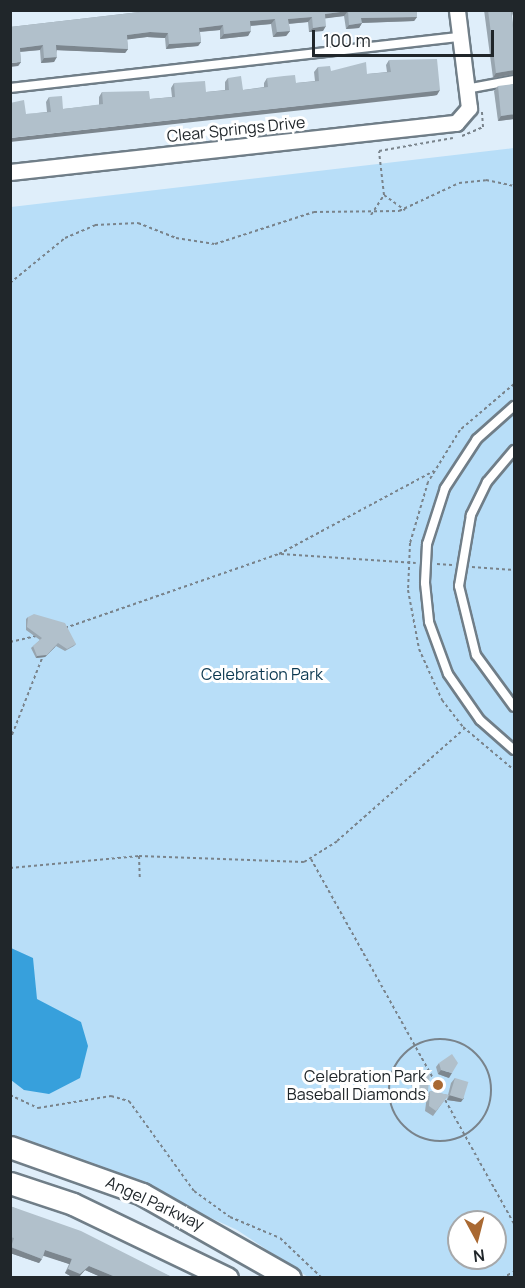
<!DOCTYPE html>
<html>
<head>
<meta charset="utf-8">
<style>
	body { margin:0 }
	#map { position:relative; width:525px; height:1288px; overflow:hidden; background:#dfeefa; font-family:Manrope,sans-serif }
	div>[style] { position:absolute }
	.green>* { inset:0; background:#b8def8 }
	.water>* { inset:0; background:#37a0dc }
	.path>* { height:2px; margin-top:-1px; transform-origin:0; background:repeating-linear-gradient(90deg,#79838b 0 3px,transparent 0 6px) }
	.path>.ring { margin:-1px; padding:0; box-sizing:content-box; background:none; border:2px solid #79838b; border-radius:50% }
	.roads { filter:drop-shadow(2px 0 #707e88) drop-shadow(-2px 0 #707e88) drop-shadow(0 2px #707e88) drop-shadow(0 -2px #707e88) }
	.lane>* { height:8px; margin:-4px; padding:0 4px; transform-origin:4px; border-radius:4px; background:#fff }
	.street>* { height:15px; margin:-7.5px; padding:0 7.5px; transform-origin:7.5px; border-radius:7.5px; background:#fff }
	.secondary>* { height:21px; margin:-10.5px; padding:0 10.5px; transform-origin:10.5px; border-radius:10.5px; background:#fff }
	.wall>* { inset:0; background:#98a5af }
	.shaded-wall>* { inset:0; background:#7c868e; transform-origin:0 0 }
	.building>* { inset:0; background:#b1c0cb; transform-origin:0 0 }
	.dots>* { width:16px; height:16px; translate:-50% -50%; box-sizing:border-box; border:3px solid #fff; border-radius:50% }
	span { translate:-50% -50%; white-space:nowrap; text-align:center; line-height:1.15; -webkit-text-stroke:6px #fff; paint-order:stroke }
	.street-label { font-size:16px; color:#20262a }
	.park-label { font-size:16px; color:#0b3850 }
	.poi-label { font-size:16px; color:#20262a }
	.right { translate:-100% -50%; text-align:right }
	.frame { position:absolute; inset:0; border:12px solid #20262a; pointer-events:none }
	.north { position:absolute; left:447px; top:1210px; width:60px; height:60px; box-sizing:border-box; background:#fff; border:2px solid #a6a8aa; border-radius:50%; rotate:173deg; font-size:16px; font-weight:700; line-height:24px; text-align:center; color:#20262a }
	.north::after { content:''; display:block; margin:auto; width:21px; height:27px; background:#a96932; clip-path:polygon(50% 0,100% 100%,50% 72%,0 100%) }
	.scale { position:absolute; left:312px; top:30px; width:182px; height:27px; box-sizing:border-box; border:3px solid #20262a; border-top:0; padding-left:8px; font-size:18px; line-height:21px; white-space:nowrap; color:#20262a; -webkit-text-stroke:4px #fff; paint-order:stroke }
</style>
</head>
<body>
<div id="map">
	<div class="green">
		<i style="clip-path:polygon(evenodd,514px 148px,514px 1277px,308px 1277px,237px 1230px,122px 1177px,11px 1141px,11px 207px,514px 148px,459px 1222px,495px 1222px,495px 1258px,459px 1258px,459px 1222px)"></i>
	</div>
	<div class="water">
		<i style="clip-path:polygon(11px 948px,33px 958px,37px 999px,81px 1022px,88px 1046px,80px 1078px,49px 1094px,24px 1090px,11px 1080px)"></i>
	</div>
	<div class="path">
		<i style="left:462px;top:136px;width:23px;rotate:-23deg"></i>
		<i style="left:483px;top:127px;width:16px;rotate:-94deg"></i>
		<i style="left:384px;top:195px;width:26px;rotate:36deg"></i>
		<i style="left:371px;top:215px;width:24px;rotate:-57deg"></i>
		<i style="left:384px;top:195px;width:44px;rotate:-96.5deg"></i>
		<i style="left:379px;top:151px;width:75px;rotate:-10deg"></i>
		<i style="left:10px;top:283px;width:71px;rotate:-39.3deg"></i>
		<i style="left:65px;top:238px;width:33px;rotate:-23deg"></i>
		<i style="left:95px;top:225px;width:43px;rotate:-2.7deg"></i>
		<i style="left:138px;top:223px;width:41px;rotate:21.5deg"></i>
		<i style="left:176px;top:238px;width:39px;rotate:9deg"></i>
		<i style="left:215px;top:244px;width:104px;rotate:-17.9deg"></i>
		<i style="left:314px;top:212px;width:85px;rotate:-0.7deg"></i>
		<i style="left:399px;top:211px;width:66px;rotate:-25deg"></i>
		<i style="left:459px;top:183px;width:27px;rotate:-6deg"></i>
		<i style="left:486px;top:180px;width:29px;rotate:12deg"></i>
		<i style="left:514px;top:384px;width:71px;rotate:139.6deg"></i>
		<i style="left:460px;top:430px;width:61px;rotate:121.6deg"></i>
		<i style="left:428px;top:482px;width:64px;rotate:106.4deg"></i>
		<i style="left:410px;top:543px;width:47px;rotate:92.4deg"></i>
		<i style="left:408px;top:590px;width:60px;rotate:79.4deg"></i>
		<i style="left:419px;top:649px;width:56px;rotate:65.7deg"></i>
		<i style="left:442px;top:700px;width:34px;rotate:52deg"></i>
		<i style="left:463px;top:727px;width:67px;rotate:40.1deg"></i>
		<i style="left:281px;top:554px;width:135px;rotate:3.8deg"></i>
		<i style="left:437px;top:564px;width:15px;rotate:4deg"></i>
		<i style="left:472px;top:567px;width:42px;rotate:4.1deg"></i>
		<i style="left:65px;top:628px;width:226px;rotate:-19.1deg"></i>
		<i style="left:279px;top:554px;width:176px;rotate:-28.2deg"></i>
		<i style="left:10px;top:642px;width:28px;rotate:-13deg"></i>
		<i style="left:10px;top:740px;width:90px;rotate:-68.6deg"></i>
		<i style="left:139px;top:856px;width:23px;rotate:88deg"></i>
		<i style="left:311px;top:859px;width:417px;rotate:60.9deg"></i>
		<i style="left:10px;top:868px;width:130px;rotate:-5.3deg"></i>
		<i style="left:139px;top:856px;width:165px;rotate:2.1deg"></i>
		<i style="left:304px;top:862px;width:39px;rotate:-32deg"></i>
		<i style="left:337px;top:841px;width:169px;rotate:-41.4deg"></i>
		<i class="ring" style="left:389px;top:1039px;width:100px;height:100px"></i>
		<i style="left:10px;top:1095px;width:31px;rotate:25deg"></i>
		<i style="left:38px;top:1108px;width:74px;rotate:-9.3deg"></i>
		<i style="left:111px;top:1096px;width:19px;rotate:16deg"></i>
		<i style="left:129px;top:1101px;width:111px;rotate:54.2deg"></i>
		<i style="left:194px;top:1191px;width:44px;rotate:35.8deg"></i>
		<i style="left:230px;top:1217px;width:54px;rotate:22.8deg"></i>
		<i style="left:280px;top:1238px;width:58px;rotate:43.6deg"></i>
		<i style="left:502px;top:1278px;width:13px;rotate:-27deg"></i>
	</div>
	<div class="roads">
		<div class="lane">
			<i style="left:10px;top:88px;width:453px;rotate:-6.5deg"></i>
			<i style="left:466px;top:89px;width:49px;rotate:-10.6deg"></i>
			<i style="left:514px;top:406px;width:50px;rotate:138.3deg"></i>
			<i style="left:477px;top:439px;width:59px;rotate:123.1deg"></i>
			<i style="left:445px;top:488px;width:59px;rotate:107.8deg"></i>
			<i style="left:427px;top:544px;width:39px;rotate:93deg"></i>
			<i style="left:425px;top:583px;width:39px;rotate:84deg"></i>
			<i style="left:429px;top:622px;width:55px;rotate:69.9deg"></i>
			<i style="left:448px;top:674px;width:56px;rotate:55.2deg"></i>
			<i style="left:480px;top:720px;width:45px;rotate:41.4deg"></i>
			<i style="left:514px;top:450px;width:42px;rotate:130.2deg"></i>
			<i style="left:487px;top:482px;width:37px;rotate:116deg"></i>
			<i style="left:471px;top:515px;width:72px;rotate:99.6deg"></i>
			<i style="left:459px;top:586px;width:71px;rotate:76.2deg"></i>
			<i style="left:476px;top:655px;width:64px;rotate:53.8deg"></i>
		</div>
		<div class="street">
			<i style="left:10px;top:172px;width:449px;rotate:-6.3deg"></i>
			<i style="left:456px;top:123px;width:20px;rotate:-49deg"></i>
			<i style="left:469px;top:108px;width:99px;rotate:-97deg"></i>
		</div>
		<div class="secondary">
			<i style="left:10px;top:1147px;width:140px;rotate:19.6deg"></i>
			<i style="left:142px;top:1194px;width:170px;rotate:29.6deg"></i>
			<i style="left:10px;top:1183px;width:66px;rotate:18.4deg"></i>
			<i style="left:73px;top:1204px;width:171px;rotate:25.7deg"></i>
		</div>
	</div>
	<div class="wall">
		<i style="clip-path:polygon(157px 10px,417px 10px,417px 17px,414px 21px,362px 23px,359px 28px,346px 29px,344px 16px,325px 18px,323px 31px,309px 32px,308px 22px,289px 24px,290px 31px,286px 36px,273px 37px,271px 24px,251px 26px,248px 36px,220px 39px,220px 30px,200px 32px,201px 42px,198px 46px,166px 49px,165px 38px,147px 37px,127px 39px,128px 49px,125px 53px,57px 50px,54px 62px,41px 63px,40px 50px,20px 52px,21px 62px,18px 66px,10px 27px)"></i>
		<i style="clip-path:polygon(484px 10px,514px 10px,512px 16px,514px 36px,514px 74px,493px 78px)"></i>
		<i style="clip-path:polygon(389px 60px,437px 95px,431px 96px,26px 114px,47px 112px,46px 102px,49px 97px,63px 109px,99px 105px,99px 97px,102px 92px,150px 99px,172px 97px,171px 88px,174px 83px,206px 92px,225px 90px,225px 82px,228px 78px,243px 90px,264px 87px,264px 83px,267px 78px,296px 83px,315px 81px,314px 72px,318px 67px,331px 71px,367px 74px,387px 72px,386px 65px)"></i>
		<i style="clip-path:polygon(498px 86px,514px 119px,498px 121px,494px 91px)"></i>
		<i style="clip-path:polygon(28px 617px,76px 644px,74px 646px,65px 651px,56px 646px,45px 657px,36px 658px,31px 648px,40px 640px,26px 630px,26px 619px)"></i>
		<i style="clip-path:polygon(439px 1063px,449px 1078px,438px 1074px,436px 1067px)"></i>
		<i style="clip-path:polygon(413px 1074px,428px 1090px,425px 1095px,413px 1091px,410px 1079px)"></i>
		<i style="clip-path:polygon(455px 1078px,461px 1102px,447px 1100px,448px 1095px,433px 1116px,425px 1111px,427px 1096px,430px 1091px,448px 1095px,451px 1083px)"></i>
		<i style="clip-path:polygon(10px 1206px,174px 1278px,103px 1278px,85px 1270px,78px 1278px,74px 1278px,65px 1273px,69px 1264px,44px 1255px,39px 1263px,10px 1253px)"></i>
	</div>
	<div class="shaded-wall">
		<i style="clip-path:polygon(348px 11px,344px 16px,321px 19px,325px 14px)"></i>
		<i style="clip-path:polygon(312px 17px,308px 22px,285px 24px,288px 19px)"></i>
		<i style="clip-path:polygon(417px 17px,414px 21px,358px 23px,361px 18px)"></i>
		<i style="clip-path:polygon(275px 19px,271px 24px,247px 26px,250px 21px)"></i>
		<i style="clip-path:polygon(362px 23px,359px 28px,346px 29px,349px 25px)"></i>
		<i style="clip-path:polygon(223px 25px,220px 30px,196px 32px,199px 28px)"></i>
		<i style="clip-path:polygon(326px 26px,323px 31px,309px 32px,313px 28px)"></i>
		<i style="clip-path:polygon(251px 31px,248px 36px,220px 39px,224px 34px)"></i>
		<i style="clip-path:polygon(290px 31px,286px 36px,273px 37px,277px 32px)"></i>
		<i style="clip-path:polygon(150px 32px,168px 33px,165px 38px,147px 37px,124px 40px,127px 35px)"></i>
		<i style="clip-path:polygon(201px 42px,198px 46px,166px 49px,169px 44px)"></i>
		<i style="clip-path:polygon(43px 45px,40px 50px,17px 52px,20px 48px)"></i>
		<i style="clip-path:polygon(56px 45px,128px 49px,125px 53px,53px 50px)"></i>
		<i style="clip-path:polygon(57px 57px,54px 62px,41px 63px,44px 58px)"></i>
		<i style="clip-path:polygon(21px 62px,18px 66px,10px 67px,10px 63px)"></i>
		<i style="clip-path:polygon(514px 70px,514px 74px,493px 78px,496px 73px)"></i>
		<i style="clip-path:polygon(440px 90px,437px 95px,431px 96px,10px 142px,10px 138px)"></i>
		<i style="clip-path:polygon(514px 114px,514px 119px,498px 121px,501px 116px)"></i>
		<i style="clip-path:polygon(56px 646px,45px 657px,36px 658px,37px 656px)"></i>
		<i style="clip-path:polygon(441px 1070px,452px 1073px,449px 1078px,438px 1074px)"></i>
		<i style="clip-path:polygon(416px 1087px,428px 1090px,425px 1095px,413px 1091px)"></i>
		<i style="clip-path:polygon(450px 1095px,464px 1098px,461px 1102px,447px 1100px)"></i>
		<i style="clip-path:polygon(10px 1247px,42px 1259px,39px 1263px,10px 1253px)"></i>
		<i style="left:45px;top:1250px;width:28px;height:6px;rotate:18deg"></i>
		<i style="clip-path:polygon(89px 1266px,118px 1278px,103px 1278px,85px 1270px,78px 1278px,74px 1278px,65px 1273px,68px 1269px)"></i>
	</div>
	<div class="building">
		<i style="clip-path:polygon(157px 10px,417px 10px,417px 17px,361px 18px,362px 23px,349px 25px,348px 11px,325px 14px,326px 26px,313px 28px,312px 17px,288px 19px,290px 31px,277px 32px,275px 19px,250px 21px,251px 31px,224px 34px,223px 25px,199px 28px,201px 42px,169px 44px,168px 33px,150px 32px,127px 35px,128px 49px,56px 45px,57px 57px,44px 58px,43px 45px,20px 48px,21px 62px,10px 63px,10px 27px)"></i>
		<i style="clip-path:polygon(488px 10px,514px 10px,514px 12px,511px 12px,514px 36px,514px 70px,496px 73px)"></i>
		<i style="clip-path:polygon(437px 59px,440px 90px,435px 91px,10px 138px,10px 103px,24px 100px,26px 114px,51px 112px,49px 97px,62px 96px,63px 109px,103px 104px,102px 92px,149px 91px,150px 99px,175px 97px,174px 83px,205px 81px,206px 92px,229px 90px,228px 78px,241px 76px,243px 90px,268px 87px,267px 78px,284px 76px,295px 75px,296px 83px,319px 81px,318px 67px,330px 66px,331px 71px,366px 62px,367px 74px,391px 72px,389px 60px)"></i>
		<i style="clip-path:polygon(514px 84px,514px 114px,501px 116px,498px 86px)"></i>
		<i style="clip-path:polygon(34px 614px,65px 623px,76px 644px,67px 649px,58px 643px,47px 655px,37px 656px,33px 646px,42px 638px,27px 627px,28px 617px)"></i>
		<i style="clip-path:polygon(452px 1054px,458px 1063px,452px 1073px,441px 1070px,439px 1063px)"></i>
		<i style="clip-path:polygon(421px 1070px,430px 1074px,428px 1090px,416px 1087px,413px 1074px)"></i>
		<i style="left:455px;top:1078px;width:14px;height:18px;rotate:17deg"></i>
		<i style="clip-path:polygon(430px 1091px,449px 1095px,436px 1111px,429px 1106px)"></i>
		<i style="clip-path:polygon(10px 1206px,81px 1231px,174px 1278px,118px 1278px,89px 1266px,80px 1274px,68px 1269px,72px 1259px,45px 1250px,42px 1259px,11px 1247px,14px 1238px,10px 1237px)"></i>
	</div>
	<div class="dots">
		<i style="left:438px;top:1085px;background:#a96932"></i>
	</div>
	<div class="street-label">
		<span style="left:236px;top:129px;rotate:-6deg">Clear Springs Drive</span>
		<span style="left:155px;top:1203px;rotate:25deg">Angel Parkway</span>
	</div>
	<div class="park-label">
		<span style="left:262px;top:674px">Celebration Park</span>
	</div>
	<div class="poi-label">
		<span class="right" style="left:426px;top:1085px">Celebration Park<br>Baseball Diamonds</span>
	</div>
	<div class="frame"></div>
	<div class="north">N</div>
	<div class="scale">100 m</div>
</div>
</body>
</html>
